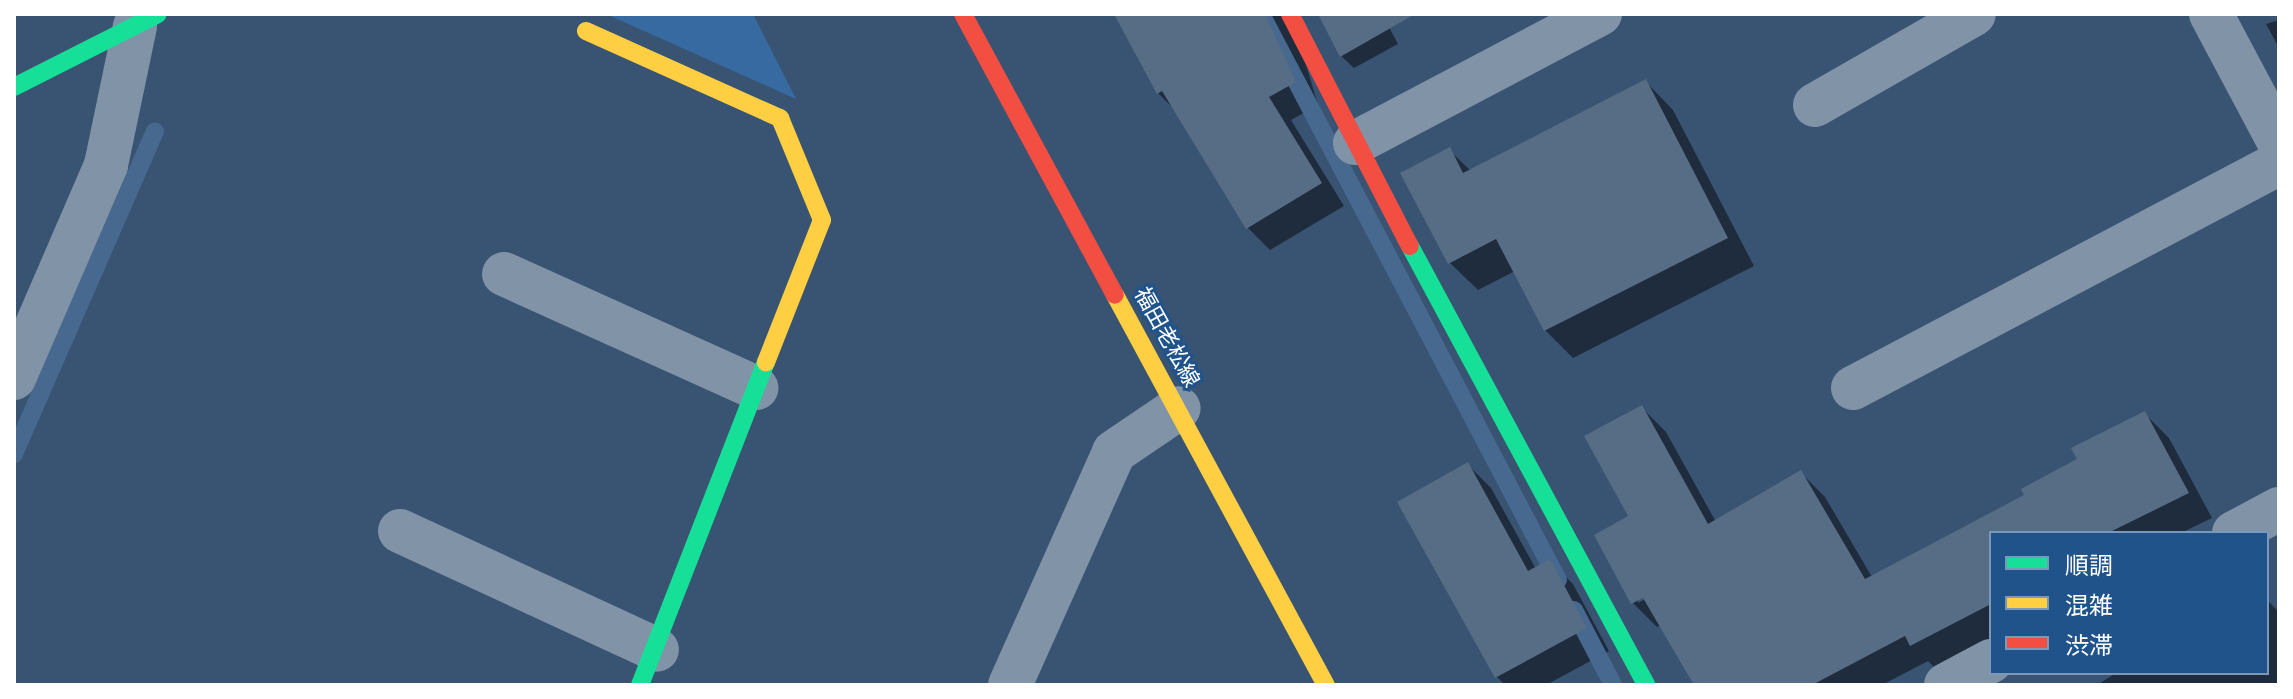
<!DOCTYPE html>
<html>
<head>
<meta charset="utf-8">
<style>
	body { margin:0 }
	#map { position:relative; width:2293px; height:699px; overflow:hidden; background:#395473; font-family:"DejaVu Sans","Noto Sans JP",sans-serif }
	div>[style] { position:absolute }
	.green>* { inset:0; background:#366aa1 }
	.shadow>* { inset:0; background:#0007 }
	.stream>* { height:18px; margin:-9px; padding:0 9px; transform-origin:9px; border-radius:9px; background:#476990 }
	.building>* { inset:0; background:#576c85 }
	.street>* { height:44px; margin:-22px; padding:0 22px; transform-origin:22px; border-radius:22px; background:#8093a7 }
	.fast>* { height:18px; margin:-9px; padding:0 9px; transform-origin:9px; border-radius:9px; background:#16e098 }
	.slow>* { height:18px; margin:-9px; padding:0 9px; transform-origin:9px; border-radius:9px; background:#ffcf43 }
	.jam>* { height:18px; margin:-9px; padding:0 9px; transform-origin:9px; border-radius:9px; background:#f24e42 }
	span { translate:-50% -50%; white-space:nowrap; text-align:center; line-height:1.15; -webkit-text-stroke:6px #21538b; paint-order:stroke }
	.street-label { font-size:22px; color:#fff }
	.frame { position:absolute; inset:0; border:16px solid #fff; pointer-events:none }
	.legend { position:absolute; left:1989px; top:531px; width:280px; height:144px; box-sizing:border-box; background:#21538b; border:2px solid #7a98b9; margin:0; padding:10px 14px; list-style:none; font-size:24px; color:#fff }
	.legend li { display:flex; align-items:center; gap:16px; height:40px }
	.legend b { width:40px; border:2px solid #7a98b9 }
</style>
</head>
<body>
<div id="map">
	<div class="green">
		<i style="clip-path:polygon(606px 14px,753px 14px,796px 99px)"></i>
	</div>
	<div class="shadow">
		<i style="clip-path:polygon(1116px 14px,1291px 14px,1318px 105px,1291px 120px,1344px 206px,1270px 250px,1247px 227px,1177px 112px,1158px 93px)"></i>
		<i style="clip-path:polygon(1320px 14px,1382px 14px,1398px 44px,1354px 68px,1341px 56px)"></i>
		<i style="clip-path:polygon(2279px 20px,2279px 48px,2266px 24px)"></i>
		<i style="clip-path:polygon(1646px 82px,1673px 110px,1754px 266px,1573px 358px,1545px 330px,1515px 271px,1478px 290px,1450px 263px,1449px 150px,1471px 171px)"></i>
		<i style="clip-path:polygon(evenodd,1642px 408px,1666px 432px,1716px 522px,1801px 473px,1825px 497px,1872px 577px,2027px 496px,2145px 414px,2169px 438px,2212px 518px,2181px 533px,1991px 533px,1991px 640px,1936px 669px,1928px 661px,1882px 685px,1696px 685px,1661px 625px,1657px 627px,1633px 603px,1631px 517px,1642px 408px,1652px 595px,1638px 603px,1638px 598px,1652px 595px)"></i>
		<i style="clip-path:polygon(1468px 465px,1491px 488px,1536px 569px,1550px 561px,1573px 584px,1609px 651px,1546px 685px,1505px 685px,1496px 676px)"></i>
		<i style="clip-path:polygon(2267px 600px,2279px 612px,2279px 685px,2097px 685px,2116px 673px,2267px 673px)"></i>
	</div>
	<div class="stream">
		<i style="left:1261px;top:14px;width:639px;rotate:62.31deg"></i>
		<i style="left:14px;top:454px;width:352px;rotate:-66.4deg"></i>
		<i style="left:1574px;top:610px;width:85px;rotate:62.5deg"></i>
	</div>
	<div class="building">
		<i style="clip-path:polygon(1114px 14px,1265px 14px,1296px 82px,1269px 97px,1322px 183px,1246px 229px,1162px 91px,1157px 94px)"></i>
		<i style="clip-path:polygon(1318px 14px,1415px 14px,1340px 57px)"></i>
		<i style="clip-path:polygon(1646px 79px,1728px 238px,1544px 331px,1496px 239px,1448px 264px,1400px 173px,1450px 147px,1463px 173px)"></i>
		<i style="clip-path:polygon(1642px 405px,1708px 524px,1801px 470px,1865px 579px,2024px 495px,2021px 489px,2077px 459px,2071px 448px,2145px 411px,2189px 493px,2108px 533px,1991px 533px,1991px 604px,1910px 646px,1905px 636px,1812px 685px,1694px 685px,1643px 598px,1631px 604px,1594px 535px,1628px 516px,1584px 436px)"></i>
		<i style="clip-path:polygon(1468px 462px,1528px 571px,1550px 559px,1587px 628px,1495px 678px,1397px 502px)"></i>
	</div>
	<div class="street">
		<i style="left:2211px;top:14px;width:145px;rotate:62deg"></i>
		<i style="left:1815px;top:105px;width:183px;rotate:-29.8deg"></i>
		<i style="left:1355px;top:143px;width:277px;rotate:-27.8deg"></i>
		<i style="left:504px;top:274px;width:277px;rotate:24.3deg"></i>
		<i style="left:14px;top:378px;width:232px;rotate:-66.6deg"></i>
		<i style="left:106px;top:165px;width:142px;rotate:-78.2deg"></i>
		<i style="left:1853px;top:388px;width:482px;rotate:-27.8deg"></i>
		<i style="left:400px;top:531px;width:283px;rotate:24.8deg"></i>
		<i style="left:2234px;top:533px;width:51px;rotate:-28.1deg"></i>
		<i style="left:1010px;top:685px;width:255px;rotate:-65.9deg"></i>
		<i style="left:1114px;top:452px;width:78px;rotate:-34.1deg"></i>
		<i style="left:1946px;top:685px;width:51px;rotate:-28.1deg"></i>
	</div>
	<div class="fast">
		<i style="left:14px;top:87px;width:161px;rotate:-26.9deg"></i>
		<i style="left:1410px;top:246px;width:498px;rotate:61.7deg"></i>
		<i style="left:640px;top:685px;width:347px;rotate:-68.7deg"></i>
	</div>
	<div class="slow">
		<i style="left:586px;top:31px;width:213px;rotate:24.2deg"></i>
		<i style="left:780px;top:118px;width:110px;rotate:67.6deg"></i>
		<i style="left:822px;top:220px;width:153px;rotate:111.5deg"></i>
		<i style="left:1115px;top:295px;width:443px;rotate:61.6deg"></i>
	</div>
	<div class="jam">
		<i style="left:963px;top:14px;width:319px;rotate:61.6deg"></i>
		<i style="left:1290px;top:14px;width:261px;rotate:62.7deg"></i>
	</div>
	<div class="street-label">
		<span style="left:1167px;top:337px;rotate:61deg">福田老松線</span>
	</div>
	<div class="frame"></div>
	<ul class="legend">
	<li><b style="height:10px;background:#16e098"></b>順調</li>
	<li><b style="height:10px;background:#ffcf43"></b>混雑</li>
	<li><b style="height:10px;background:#f24e42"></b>渋滞</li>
	</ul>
</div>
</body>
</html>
